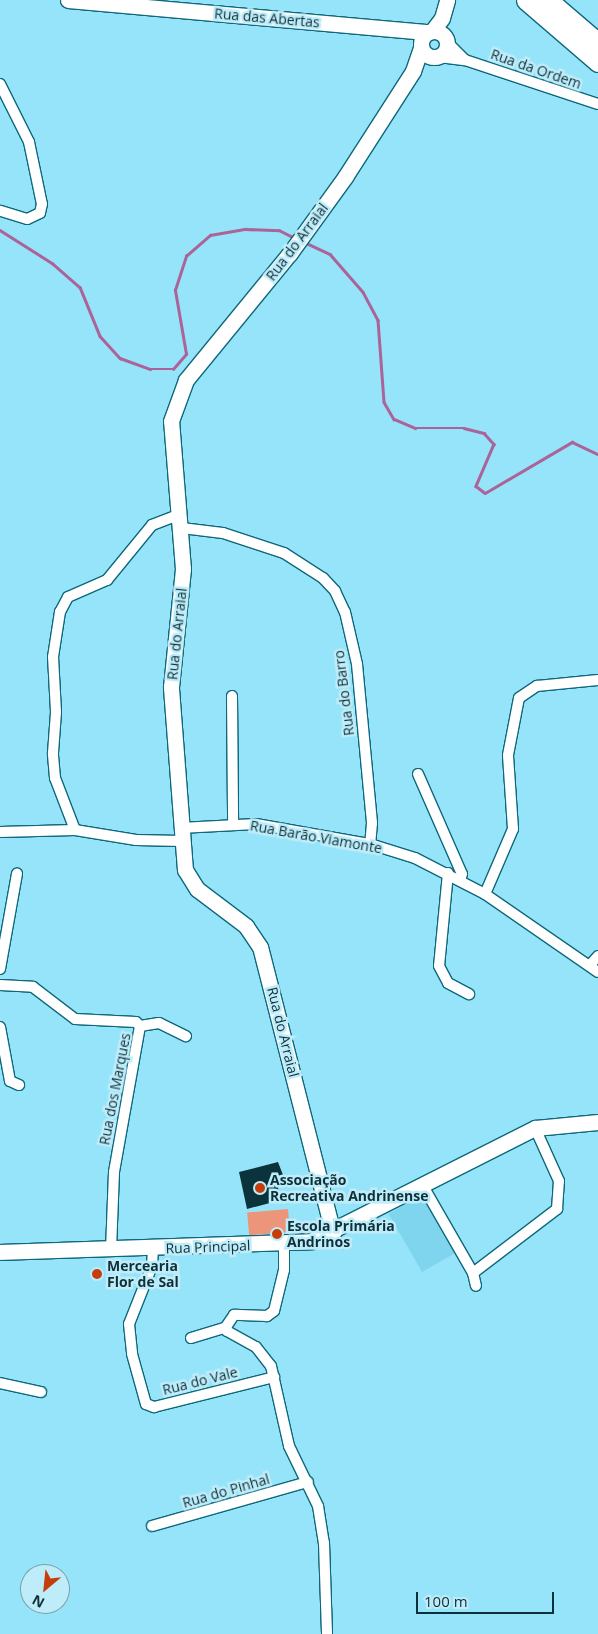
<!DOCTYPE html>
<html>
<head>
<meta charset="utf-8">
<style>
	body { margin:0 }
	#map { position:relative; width:598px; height:1634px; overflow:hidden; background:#96e4f9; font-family:"Open Sans",sans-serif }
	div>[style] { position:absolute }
	.built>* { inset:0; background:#7ed5ed; transform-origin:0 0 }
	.green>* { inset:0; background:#ed957b; transform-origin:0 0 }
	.stream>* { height:2.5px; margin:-1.25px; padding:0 1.25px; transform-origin:1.25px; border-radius:1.25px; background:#ab6499 }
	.building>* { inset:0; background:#0b333c }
	.roads { filter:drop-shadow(1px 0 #0d687b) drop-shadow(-1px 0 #0d687b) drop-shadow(0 1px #0d687b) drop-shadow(0 -1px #0d687b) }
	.street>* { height:10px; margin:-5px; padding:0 5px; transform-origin:5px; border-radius:5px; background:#fff }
	.secondary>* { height:15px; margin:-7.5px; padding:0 7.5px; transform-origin:7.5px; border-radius:7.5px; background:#fff }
	.secondary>.ring { margin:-7.5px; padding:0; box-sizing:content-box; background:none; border:15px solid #fff; border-radius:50% }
	.highway>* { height:19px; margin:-9.5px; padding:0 9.5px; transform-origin:9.5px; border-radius:9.5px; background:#fff }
	.dots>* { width:14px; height:14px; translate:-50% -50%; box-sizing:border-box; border:2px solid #bfecf9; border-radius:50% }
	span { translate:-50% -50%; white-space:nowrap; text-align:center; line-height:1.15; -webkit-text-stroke:5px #bfecf9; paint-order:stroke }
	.street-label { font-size:14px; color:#0f3039 }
	.poi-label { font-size:14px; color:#0f3039; font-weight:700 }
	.left { translate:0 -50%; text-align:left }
	.north { position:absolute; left:20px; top:1564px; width:50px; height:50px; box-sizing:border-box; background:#bfecf9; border:1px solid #79a1ac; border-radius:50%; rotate:208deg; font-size:14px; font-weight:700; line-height:20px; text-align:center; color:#0f3039 }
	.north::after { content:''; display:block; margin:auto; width:18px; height:22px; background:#c53d0a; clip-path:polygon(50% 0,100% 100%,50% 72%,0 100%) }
	.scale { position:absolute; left:416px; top:1592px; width:138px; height:22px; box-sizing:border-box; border:2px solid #0f3039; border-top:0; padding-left:6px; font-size:15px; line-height:18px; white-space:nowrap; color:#0f3039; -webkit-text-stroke:4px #bfecf9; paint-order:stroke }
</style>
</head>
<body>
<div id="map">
	<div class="built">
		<i style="left:425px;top:1193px;width:67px;height:42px;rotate:60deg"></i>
	</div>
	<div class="green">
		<i style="left:288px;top:1209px;width:23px;height:41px;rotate:85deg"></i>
	</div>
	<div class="stream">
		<i style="left:0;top:230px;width:62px;rotate:32.4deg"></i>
		<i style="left:52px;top:263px;width:37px;rotate:41deg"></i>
		<i style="left:80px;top:287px;width:53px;rotate:67.8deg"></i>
		<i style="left:100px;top:336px;width:30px;rotate:48deg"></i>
		<i style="left:120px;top:358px;width:32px;rotate:20deg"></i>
		<i style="left:150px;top:369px;width:23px"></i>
		<i style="left:173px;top:369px;width:20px;rotate:-49deg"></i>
		<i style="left:186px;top:354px;width:65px;rotate:-99.8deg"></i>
		<i style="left:175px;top:290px;width:36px;rotate:-72deg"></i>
		<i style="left:186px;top:256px;width:32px;rotate:-41deg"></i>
		<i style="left:210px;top:235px;width:36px;rotate:-10deg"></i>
		<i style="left:245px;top:229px;width:34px;rotate:2deg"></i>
		<i style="left:279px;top:230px;width:18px;rotate:27deg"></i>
		<i style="left:304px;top:242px;width:29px;rotate:25deg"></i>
		<i style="left:330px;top:254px;width:50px;rotate:49deg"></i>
		<i style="left:363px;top:292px;width:32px;rotate:62deg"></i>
		<i style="left:378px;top:320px;width:82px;rotate:85.8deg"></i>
		<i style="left:384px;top:402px;width:20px;rotate:60deg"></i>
		<i style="left:394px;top:419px;width:23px;rotate:23deg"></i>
		<i style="left:415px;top:428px;width:49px"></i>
		<i style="left:464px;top:428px;width:21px;rotate:14deg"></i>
		<i style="left:484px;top:433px;width:15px;rotate:48deg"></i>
		<i style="left:494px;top:444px;width:46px;rotate:113.2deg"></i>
		<i style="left:476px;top:486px;width:11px;rotate:38deg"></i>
		<i style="left:485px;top:493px;width:101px;rotate:-30.4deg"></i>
		<i style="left:572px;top:442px;width:29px;rotate:25deg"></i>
	</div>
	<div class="building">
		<i style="clip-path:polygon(278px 1162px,283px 1175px,275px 1176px,281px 1200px,247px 1209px,239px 1172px)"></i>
	</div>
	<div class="roads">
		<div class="street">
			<i style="left:448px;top:43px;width:24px;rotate:45deg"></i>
			<i style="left:439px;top:57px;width:26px;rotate:7deg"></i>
			<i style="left:465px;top:60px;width:140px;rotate:18.3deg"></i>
			<i style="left:0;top:84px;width:65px;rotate:63.4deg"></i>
			<i style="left:29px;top:142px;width:63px;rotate:78.2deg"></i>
			<i style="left:42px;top:204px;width:9px;rotate:103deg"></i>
			<i style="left:40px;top:213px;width:14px;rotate:155deg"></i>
			<i style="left:27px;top:219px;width:28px;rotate:-163deg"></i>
			<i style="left:182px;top:528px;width:41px;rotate:7deg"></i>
			<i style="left:223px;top:533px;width:64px;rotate:18.2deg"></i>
			<i style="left:284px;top:553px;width:46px;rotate:32.7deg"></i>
			<i style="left:323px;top:578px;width:18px;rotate:47deg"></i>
			<i style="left:335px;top:591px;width:23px;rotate:65deg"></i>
			<i style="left:345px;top:612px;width:53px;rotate:77deg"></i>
			<i style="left:357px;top:664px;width:160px;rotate:84.6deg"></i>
			<i style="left:372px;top:823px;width:21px;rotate:95deg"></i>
			<i style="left:232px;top:696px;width:127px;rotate:89.5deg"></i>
			<i style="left:418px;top:774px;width:109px;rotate:66.3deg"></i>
			<i style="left:462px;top:874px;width:6px;rotate:108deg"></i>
			<i style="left:180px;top:828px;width:76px;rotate:-3deg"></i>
			<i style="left:256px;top:824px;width:116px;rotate:10deg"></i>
			<i style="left:370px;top:844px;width:47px;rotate:17.3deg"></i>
			<i style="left:415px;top:858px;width:79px;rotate:27.2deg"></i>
			<i style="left:485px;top:894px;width:137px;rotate:34.6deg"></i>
			<i style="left:75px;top:830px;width:56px;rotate:-111deg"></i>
			<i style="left:55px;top:778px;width:25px;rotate:-95deg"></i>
			<i style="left:53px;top:753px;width:41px;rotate:-85.8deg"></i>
			<i style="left:56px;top:712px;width:55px;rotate:-93.1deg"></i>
			<i style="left:53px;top:657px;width:46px;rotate:-81.2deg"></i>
			<i style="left:60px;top:612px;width:17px;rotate:-62deg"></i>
			<i style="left:68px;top:597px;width:43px;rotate:-23.6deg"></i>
			<i style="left:107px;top:580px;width:71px;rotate:-50.7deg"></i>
			<i style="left:152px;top:525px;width:30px;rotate:-21deg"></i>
			<i style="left:0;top:832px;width:75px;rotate:-1.5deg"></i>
			<i style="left:75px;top:830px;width:62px;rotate:9.3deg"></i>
			<i style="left:136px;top:840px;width:45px;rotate:1.3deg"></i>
			<i style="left:448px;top:873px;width:93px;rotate:95.5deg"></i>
			<i style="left:439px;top:966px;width:19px;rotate:62deg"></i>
			<i style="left:448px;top:983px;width:24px;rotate:28deg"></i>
			<i style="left:485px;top:894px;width:71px;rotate:-66.7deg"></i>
			<i style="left:513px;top:829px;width:74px;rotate:-93.9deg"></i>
			<i style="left:508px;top:755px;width:58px;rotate:-79.1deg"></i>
			<i style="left:519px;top:698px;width:22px;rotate:-34deg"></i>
			<i style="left:537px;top:686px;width:61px;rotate:-5.6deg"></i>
			<i style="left:590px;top:965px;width:12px;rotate:-48deg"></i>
			<i style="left:0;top:969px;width:97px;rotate:-79.9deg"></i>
			<i style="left:0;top:985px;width:33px;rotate:3deg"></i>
			<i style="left:33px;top:987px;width:53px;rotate:37.3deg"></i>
			<i style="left:75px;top:1019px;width:61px;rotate:2.8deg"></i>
			<i style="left:136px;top:1022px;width:6px;rotate:45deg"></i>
			<i style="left:140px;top:1026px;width:148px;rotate:100.1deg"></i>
			<i style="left:114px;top:1172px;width:77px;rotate:92.2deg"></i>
			<i style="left:140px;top:1026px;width:19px;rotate:-9deg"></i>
			<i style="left:159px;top:1023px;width:30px;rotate:26deg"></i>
			<i style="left:0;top:1027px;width:55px;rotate:79.5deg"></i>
			<i style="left:10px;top:1081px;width:10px;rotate:24deg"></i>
			<i style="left:423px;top:1186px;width:100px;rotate:60.1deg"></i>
			<i style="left:473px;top:1273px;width:13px;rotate:77deg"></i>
			<i style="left:284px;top:1244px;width:26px;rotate:90deg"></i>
			<i style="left:284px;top:1270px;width:42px;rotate:103.7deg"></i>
			<i style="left:274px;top:1311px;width:9px;rotate:144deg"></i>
			<i style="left:267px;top:1316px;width:33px;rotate:-178deg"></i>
			<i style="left:234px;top:1315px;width:14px;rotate:124deg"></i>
			<i style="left:226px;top:1327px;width:4px;rotate:76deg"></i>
			<i style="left:227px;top:1331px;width:33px;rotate:29deg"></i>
			<i style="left:256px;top:1347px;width:24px;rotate:52deg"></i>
			<i style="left:271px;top:1366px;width:82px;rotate:77.3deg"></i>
			<i style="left:289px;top:1446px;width:67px;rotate:64.2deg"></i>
			<i style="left:318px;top:1506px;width:37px;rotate:81deg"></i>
			<i style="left:324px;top:1543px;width:91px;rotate:88.1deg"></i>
			<i style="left:153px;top:1248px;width:18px;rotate:93deg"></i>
			<i style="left:152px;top:1266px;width:62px;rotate:111.6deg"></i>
			<i style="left:129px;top:1324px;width:30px;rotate:84deg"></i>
			<i style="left:132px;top:1354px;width:52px;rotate:74.4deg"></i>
			<i style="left:146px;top:1404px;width:9px;rotate:21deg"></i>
			<i style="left:154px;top:1407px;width:124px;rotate:-14deg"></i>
			<i style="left:473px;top:1273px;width:106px;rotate:-37.3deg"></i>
			<i style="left:557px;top:1209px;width:28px;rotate:-86deg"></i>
			<i style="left:559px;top:1181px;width:58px;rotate:-114.4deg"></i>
			<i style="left:191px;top:1338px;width:37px;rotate:-17deg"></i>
			<i style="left:0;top:1383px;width:42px;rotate:12.4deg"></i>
			<i style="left:152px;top:1526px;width:162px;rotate:-15.8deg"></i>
		</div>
		<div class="secondary">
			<i style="left:68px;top:0;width:362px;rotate:5.1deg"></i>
			<i class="ring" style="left:421px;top:31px;width:11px;height:11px"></i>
			<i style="left:432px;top:31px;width:16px;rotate:-52deg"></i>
			<i style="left:442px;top:18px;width:19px;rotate:-74deg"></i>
			<i style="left:333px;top:1233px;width:295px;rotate:-104.3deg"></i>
			<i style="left:260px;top:947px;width:25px;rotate:-124deg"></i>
			<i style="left:246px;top:926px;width:61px;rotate:-142.9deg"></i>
			<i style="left:197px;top:889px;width:22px;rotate:-122deg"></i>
			<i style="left:185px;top:870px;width:184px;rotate:-94.4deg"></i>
			<i style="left:171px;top:687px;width:119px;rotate:-84.2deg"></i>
			<i style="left:183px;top:569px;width:148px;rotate:-94.6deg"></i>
			<i style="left:171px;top:421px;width:44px;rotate:-69.9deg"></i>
			<i style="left:186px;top:380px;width:164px;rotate:-50.7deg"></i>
			<i style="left:290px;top:253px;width:94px;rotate:-54.1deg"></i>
			<i style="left:345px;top:177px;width:126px;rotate:-57.3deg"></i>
			<i style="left:413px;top:71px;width:24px;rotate:-71deg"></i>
			<i style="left:0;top:1252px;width:311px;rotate:-2deg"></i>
			<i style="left:311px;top:1241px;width:251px;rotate:-26.8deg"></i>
			<i style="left:535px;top:1128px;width:63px;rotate:-5.4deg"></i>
		</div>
		<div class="highway">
			<i style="left:526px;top:0;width:95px;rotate:40.7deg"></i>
			<i style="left:548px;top:0;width:66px;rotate:40.7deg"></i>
		</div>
	</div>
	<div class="dots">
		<i style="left:260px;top:1188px;background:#c53d0a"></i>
		<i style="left:277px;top:1234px;background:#c53d0a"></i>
		<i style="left:97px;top:1274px;background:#c53d0a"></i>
	</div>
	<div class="street-label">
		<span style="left:267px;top:18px;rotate:5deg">Rua das Abertas</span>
		<span style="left:536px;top:69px;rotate:19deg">Rua da Ordem</span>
		<span style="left:297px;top:242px;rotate:-53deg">Rua do Arraial</span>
		<span style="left:177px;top:634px;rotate:-84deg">Rua do Arraial</span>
		<span style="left:344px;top:693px;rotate:-97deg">Rua do Barro</span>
		<span style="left:316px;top:837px;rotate:10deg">Rua Barão Viamonte</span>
		<span style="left:283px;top:1032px;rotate:76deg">Rua do Arraial</span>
		<span style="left:115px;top:1089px;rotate:-79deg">Rua dos Marques</span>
		<span style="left:208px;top:1247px;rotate:-2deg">Rua Principal</span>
		<span style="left:200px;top:1381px;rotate:-14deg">Rua do Vale</span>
		<span style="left:226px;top:1491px;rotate:-16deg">Rua do Pinhal</span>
	</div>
	<div class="poi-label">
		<span class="left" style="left:270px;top:1188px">Associação<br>Recreativa Andrinense</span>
		<span class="left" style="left:287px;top:1234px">Escola Primária<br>Andrinos</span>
		<span class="left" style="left:107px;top:1274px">Mercearia<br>Flor de Sal</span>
	</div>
	<div class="north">N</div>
	<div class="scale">100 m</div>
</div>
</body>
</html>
